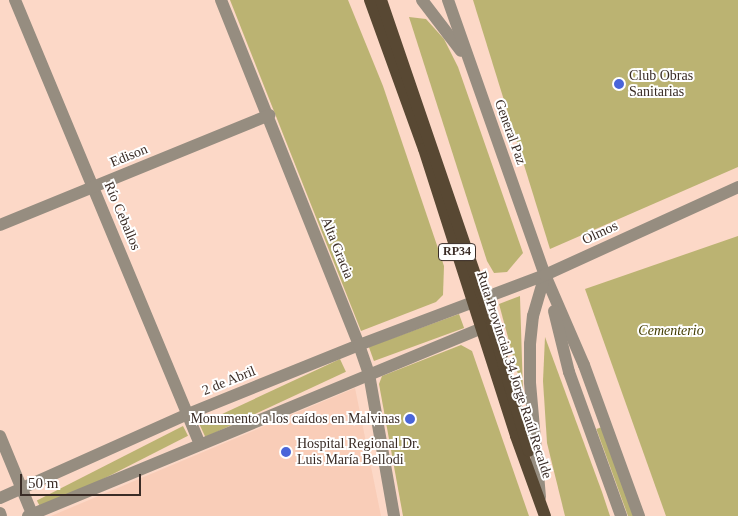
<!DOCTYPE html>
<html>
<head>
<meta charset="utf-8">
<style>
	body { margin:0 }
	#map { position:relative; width:738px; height:516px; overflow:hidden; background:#fcd8c7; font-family:"Times New Roman",serif }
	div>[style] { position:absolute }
	.built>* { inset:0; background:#f9cdb8 }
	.green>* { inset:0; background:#bbb372; transform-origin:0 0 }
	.minor>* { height:12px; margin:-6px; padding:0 6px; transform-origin:6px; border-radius:6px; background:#968d80 }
	.major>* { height:12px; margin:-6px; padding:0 6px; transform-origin:6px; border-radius:6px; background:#584833 }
	.dots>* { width:14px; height:14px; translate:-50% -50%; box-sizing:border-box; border:2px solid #fff; border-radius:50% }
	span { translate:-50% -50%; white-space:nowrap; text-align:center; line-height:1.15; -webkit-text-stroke:4px #fff; paint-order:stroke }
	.shield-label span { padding:1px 4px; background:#fff; border:1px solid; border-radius:4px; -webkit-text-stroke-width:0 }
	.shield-label { font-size:12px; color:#3a2c26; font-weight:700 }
	.poi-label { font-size:14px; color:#3a2c26 }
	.left { translate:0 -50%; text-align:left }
	.right { translate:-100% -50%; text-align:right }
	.street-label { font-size:14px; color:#3a2c26 }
	.park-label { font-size:14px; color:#423c01; font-style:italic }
	.scale { position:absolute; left:20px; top:474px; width:121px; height:22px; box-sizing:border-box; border:2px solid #3a2c26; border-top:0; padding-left:6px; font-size:15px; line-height:18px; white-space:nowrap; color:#3a2c26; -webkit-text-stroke:4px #fff; paint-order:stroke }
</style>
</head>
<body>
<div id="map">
	<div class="built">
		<i style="clip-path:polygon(355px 388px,381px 516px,51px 516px)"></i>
	</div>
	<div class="green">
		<i style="clip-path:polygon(230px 0,348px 0,383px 86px,444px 266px,443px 295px,436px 302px,361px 331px)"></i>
		<i style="clip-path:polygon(473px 0,738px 0,738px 167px,550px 249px)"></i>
		<i style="clip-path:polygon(409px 17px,426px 19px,444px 39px,458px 67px,523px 253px,507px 272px,494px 273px,487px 261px)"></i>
		<i style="clip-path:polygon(738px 236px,738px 516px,666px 516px,585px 289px)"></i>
		<i style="clip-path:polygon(520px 296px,523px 393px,499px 304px)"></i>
		<i style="left:459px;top:314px;width:15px;height:96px;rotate:70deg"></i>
		<i style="clip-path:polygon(545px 337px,602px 492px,610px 516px,565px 516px,547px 443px,543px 381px)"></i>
		<i style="clip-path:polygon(461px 345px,472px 351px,529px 516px,403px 516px,379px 384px,382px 376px)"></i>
		<i style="left:340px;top:359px;width:14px;height:155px;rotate:65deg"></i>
		<i style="left:183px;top:426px;width:11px;height:164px;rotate:63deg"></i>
		<i style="left:602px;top:427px;width:95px;height:6px;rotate:70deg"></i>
	</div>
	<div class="minor">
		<i style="left:15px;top:0;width:481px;rotate:67.4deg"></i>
		<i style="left:221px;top:0;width:372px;rotate:68.2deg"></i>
		<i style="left:359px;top:345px;width:31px;rotate:71deg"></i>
		<i style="left:369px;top:374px;width:144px;rotate:80deg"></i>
		<i style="left:422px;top:0;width:64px;rotate:52.6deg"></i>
		<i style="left:448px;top:0;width:292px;rotate:70.6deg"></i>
		<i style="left:545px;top:275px;width:98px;rotate:66.6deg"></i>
		<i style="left:584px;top:365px;width:161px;rotate:70deg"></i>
		<i style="left:0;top:225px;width:291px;rotate:-22.2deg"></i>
		<i style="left:554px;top:311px;width:63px;rotate:76.2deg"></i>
		<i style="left:569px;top:372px;width:153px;rotate:70.1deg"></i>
		<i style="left:0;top:436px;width:87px;rotate:67.6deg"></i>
		<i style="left:540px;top:497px;width:115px;rotate:-95deg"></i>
		<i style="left:530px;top:382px;width:38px;rotate:-90deg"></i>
		<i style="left:530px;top:344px;width:28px;rotate:-84deg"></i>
		<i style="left:533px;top:316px;width:43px;rotate:-73.7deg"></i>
		<i style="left:0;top:498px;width:206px;rotate:-24.1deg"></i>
		<i style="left:188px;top:414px;width:184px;rotate:-22deg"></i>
		<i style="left:359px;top:345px;width:199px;rotate:-20.6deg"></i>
		<i style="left:545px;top:275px;width:212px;rotate:-24.5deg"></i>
		<i style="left:0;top:513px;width:3px;rotate:72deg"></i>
		<i style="left:28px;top:516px;width:502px;rotate:-22.48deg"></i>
	</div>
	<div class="major">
		<i style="left:370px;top:0;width:158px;rotate:70.1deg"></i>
		<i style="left:424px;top:149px;width:301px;rotate:72.2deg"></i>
		<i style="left:516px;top:436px;width:85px;rotate:70.1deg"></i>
		<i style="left:381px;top:0;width:342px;rotate:71.1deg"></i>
		<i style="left:492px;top:324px;width:132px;rotate:73.8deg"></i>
	</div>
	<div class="dots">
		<i style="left:619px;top:84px;background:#4a65d9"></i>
		<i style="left:410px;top:419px;background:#4a65d9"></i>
		<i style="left:286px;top:452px;background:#4a65d9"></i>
	</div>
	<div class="shield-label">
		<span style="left:457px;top:252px">RP34</span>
	</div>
	<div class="poi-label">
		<span class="left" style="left:629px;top:84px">Club Obras<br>Sanitarias</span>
		<span class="right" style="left:400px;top:419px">Monumento a los caídos en Malvinas</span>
		<span class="left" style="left:297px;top:452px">Hospital Regional Dr.<br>Luis María Bellodi</span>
	</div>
	<div class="street-label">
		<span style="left:510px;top:132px;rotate:70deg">General Paz</span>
		<span style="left:129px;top:156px;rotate:-22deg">Edison</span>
		<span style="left:122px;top:216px;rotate:67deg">Río Ceballos</span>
		<span style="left:600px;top:233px;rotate:-25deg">Olmos</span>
		<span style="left:337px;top:248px;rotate:68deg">Alta Gracia</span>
		<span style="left:514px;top:375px;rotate:72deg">Ruta Provincial 34 Jorge Raúl Recalde</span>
		<span style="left:229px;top:381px;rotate:-22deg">2 de Abril</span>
	</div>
	<div class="park-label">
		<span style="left:671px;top:331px">Cementerio</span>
	</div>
	<div class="scale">50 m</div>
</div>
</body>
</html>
